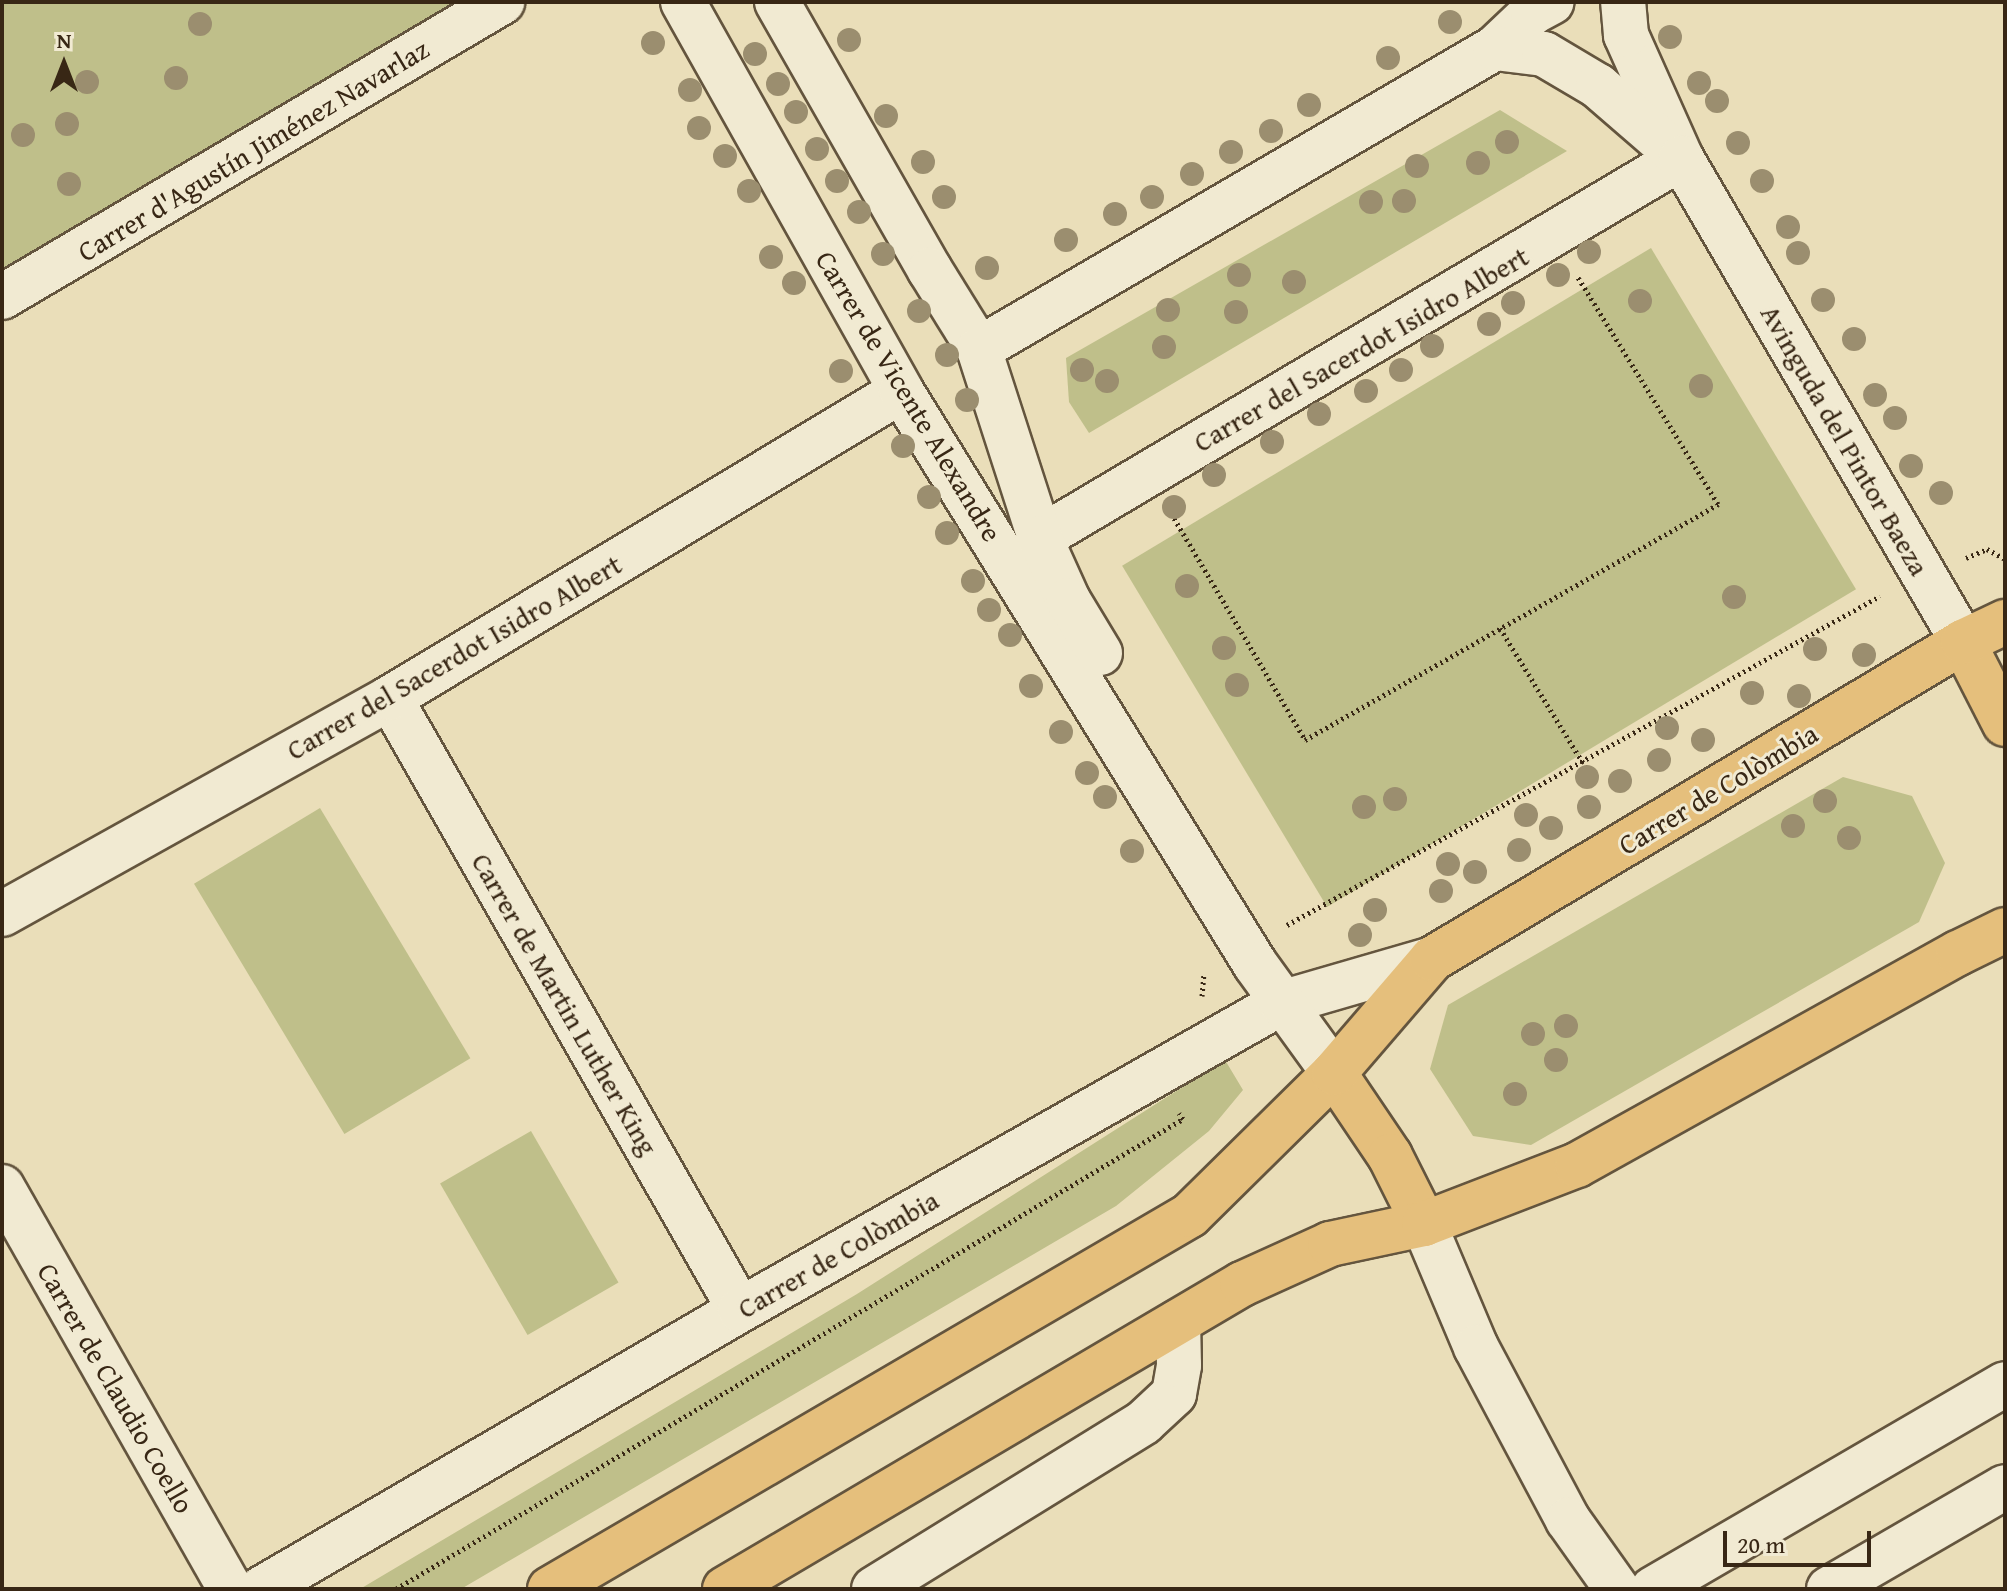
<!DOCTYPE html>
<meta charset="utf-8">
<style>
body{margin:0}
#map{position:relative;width:2007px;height:1591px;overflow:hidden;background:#eadeb9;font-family:"Gentium Book Plus",serif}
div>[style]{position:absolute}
.green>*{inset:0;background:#bfbf8a;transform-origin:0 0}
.path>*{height:5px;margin-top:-2.5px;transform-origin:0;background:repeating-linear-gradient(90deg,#382715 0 2px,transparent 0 6px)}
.roads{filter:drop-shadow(2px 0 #64553e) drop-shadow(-2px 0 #64553e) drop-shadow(0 2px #64553e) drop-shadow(0 -2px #64553e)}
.street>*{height:44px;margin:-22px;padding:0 22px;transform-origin:22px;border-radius:22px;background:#f1ead2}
.secondary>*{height:44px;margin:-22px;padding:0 22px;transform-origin:22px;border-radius:22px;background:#f1ead2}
.primary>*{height:44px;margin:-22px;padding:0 22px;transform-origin:22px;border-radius:22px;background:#e5bf7c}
.trees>*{width:24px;height:24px;margin:-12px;border-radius:50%;background:#9b8e6f}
span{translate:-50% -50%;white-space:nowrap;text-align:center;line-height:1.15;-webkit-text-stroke:6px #f1ead2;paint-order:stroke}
.street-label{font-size:28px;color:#382715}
.frame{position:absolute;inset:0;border:4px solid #382715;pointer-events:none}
.north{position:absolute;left:24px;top:24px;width:80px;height:80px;-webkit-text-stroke:6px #f1ead2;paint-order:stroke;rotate:0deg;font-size:22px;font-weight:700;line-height:32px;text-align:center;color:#382715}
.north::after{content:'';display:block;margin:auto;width:28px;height:36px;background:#382715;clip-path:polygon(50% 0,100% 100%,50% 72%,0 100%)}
.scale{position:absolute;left:1723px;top:1531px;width:148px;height:36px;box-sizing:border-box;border:4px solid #382715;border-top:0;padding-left:10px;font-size:24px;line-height:28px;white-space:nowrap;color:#382715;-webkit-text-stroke:6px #f1ead2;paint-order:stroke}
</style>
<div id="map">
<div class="green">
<i style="clip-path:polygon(2px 2px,459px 2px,2px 272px)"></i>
<i style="clip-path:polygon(1500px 110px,1567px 151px,1089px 433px,1069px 402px,1066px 358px)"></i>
<i style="left:1651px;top:248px;width:398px;height:617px;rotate:59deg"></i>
<i style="clip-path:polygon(1843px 777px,1912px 796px,1945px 863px,1919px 922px,1531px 1145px,1473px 1136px,1430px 1069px,1448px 1005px)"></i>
<i style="left:320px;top:808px;width:292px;height:147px;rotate:59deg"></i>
<i style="clip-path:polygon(1225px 1060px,1243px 1090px,1209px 1131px,1116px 1206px,461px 1589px,360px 1589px,857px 1294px)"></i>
<i style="left:531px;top:1131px;width:175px;height:105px;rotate:60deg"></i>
</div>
<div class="path">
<i style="left:1171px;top:513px;width:264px;rotate:59.4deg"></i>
<i style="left:1305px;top:740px;width:476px;rotate:-29.7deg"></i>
<i style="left:1718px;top:504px;width:268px;rotate:-121.7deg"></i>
<i style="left:1966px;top:558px;width:23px;rotate:-23deg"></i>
<i style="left:1987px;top:549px;width:21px;rotate:29deg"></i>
<i style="left:1500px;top:628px;width:180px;rotate:58.4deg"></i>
<i style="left:1287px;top:925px;width:678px;rotate:-29.02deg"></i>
<i style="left:1202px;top:996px;width:22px;rotate:-85deg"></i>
<i style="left:396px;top:1589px;width:917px;rotate:-30.85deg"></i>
<i style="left:1183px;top:1119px;width:7px;rotate:-124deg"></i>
</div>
<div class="roads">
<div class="street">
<i style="left:1495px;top:48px;width:52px;rotate:-43.5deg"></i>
<i style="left:1533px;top:12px;width:21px;rotate:-28deg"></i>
<i style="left:2px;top:297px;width:581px;rotate:-30.54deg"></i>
<i style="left:1040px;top:538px;width:745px;rotate:-30.66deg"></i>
<i style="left:1681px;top:158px;width:135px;rotate:-114.1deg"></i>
<i style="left:1626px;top:35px;width:33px;rotate:-95deg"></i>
<i style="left:390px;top:698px;width:705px;rotate:60.23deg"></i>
<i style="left:2px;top:914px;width:444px;rotate:-29.1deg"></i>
<i style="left:390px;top:698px;width:596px;rotate:-31deg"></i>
<i style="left:2px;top:1187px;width:462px;rotate:60.4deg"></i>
<i style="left:261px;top:1589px;width:554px;rotate:-30.22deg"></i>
<i style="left:740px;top:1310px;width:622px;rotate:-29.57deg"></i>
<i style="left:1281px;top:1003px;width:157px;rotate:-16.2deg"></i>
<i style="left:874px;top:1589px;width:317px;rotate:-31.7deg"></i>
<i style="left:1144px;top:1422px;width:41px;rotate:-43deg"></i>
<i style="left:1174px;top:1394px;width:29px;rotate:-80deg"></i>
<i style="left:1179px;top:1365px;width:43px;rotate:-91.3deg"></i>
<i style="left:1653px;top:1589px;width:407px;rotate:-30.2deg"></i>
</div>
<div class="secondary">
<i style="left:683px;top:2px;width:446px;rotate:60.7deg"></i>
<i style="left:901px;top:391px;width:674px;rotate:58.29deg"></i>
<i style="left:1255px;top:964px;width:135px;rotate:54.1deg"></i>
<i style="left:777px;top:2px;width:309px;rotate:60.3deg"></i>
<i style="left:930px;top:270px;width:93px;rotate:58.2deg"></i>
<i style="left:979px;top:349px;width:199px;rotate:72.1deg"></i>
<i style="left:1040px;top:538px;width:68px;rotate:65.7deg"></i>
<i style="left:1068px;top:600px;width:62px;rotate:58.9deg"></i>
<i style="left:979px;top:349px;width:597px;rotate:-30.26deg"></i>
<i style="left:1495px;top:48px;width:49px;rotate:7deg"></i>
<i style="left:1544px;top:54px;width:63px;rotate:30.7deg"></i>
<i style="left:1598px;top:86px;width:110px;rotate:40.9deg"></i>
<i style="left:1681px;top:158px;width:560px;rotate:59.77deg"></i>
<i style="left:1424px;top:1224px;width:134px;rotate:67.1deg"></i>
<i style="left:1476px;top:1347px;width:196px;rotate:62deg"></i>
<i style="left:1568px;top:1520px;width:85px;rotate:54.6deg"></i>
<i style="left:1829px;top:1589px;width:203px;rotate:-30.1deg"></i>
</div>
<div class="primary">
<i style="left:1963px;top:642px;width:92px;rotate:62.9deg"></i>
<i style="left:1334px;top:1073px;width:100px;rotate:56deg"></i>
<i style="left:1390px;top:1156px;width:76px;rotate:63.4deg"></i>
<i style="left:550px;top:1589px;width:741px;rotate:-30.3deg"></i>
<i style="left:1190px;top:1215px;width:202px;rotate:-44.6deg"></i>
<i style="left:1334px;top:1073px;width:150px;rotate:-49.3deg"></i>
<i style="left:1432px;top:959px;width:618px;rotate:-30.84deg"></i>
<i style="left:1963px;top:642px;width:47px;rotate:-25.5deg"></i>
<i style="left:725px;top:1589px;width:600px;rotate:-30.54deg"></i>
<i style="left:1242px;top:1284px;width:97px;rotate:-24.4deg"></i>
<i style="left:1330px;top:1244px;width:96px;rotate:-12deg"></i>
<i style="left:1424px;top:1224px;width:164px;rotate:-21.1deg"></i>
<i style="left:1577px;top:1165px;width:436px;rotate:-29.1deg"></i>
<i style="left:1958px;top:953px;width:52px;rotate:-26.1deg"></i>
</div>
</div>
<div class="trees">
<i style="left:1450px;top:22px"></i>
<i style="left:200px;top:24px"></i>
<i style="left:1670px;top:37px"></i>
<i style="left:849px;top:40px"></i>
<i style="left:653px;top:43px"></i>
<i style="left:755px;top:54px"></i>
<i style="left:1388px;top:58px"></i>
<i style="left:176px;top:78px"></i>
<i style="left:87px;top:82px"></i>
<i style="left:1699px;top:83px"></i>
<i style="left:778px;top:84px"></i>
<i style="left:690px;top:90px"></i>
<i style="left:1717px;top:101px"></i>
<i style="left:1309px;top:105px"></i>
<i style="left:796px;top:112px"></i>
<i style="left:886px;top:116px"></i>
<i style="left:67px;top:124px"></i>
<i style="left:699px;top:128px"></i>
<i style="left:1271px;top:131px"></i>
<i style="left:23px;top:135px"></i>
<i style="left:1507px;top:142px"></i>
<i style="left:1738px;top:143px"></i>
<i style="left:817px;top:149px"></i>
<i style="left:1231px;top:152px"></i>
<i style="left:725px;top:156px"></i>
<i style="left:923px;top:162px"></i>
<i style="left:1478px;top:163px"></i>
<i style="left:1417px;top:166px"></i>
<i style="left:1192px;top:174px"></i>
<i style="left:837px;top:181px"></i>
<i style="left:1762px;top:181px"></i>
<i style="left:69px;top:184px"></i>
<i style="left:749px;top:191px"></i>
<i style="left:944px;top:197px"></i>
<i style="left:1152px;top:197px"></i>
<i style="left:1404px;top:201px"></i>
<i style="left:1371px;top:202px"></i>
<i style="left:859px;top:212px"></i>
<i style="left:1115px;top:214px"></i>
<i style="left:1788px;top:227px"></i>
<i style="left:1066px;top:240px"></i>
<i style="left:1589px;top:252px"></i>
<i style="left:1798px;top:253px"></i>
<i style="left:883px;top:254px"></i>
<i style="left:771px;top:257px"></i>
<i style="left:987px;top:268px"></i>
<i style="left:1239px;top:275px"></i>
<i style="left:1558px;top:275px"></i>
<i style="left:1294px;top:282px"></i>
<i style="left:794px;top:283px"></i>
<i style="left:1823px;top:300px"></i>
<i style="left:1640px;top:301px"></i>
<i style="left:1513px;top:303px"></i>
<i style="left:1168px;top:310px"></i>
<i style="left:919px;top:311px"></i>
<i style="left:1236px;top:312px"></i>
<i style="left:1489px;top:324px"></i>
<i style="left:1854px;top:339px"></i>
<i style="left:1432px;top:346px"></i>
<i style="left:1164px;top:347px"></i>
<i style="left:947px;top:355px"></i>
<i style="left:1082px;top:370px"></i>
<i style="left:1401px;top:370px"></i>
<i style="left:841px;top:371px"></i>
<i style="left:1107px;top:381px"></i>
<i style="left:1701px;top:386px"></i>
<i style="left:1366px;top:391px"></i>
<i style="left:1875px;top:395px"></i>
<i style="left:967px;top:400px"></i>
<i style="left:1319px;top:414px"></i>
<i style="left:1895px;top:418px"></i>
<i style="left:1272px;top:442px"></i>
<i style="left:903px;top:446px"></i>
<i style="left:1911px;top:466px"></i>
<i style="left:1214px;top:475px"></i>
<i style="left:1941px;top:493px"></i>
<i style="left:929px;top:497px"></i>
<i style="left:1174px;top:507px"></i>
<i style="left:947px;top:533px"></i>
<i style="left:973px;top:581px"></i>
<i style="left:1187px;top:586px"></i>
<i style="left:1734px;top:597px"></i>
<i style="left:989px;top:610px"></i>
<i style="left:1010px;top:635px"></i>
<i style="left:1224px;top:648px"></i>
<i style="left:1815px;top:649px"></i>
<i style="left:1864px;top:655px"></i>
<i style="left:1237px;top:685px"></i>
<i style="left:1031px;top:686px"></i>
<i style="left:1752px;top:693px"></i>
<i style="left:1799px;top:696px"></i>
<i style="left:1667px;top:728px"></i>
<i style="left:1061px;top:732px"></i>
<i style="left:1703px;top:740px"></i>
<i style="left:1659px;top:760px"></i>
<i style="left:1087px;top:773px"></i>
<i style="left:1587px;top:777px"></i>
<i style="left:1620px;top:781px"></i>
<i style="left:1105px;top:797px"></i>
<i style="left:1395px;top:799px"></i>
<i style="left:1825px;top:801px"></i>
<i style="left:1364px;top:807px"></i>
<i style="left:1589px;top:807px"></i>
<i style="left:1526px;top:815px"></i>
<i style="left:1793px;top:826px"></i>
<i style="left:1551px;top:828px"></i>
<i style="left:1849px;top:838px"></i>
<i style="left:1519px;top:850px"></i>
<i style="left:1132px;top:851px"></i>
<i style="left:1448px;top:864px"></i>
<i style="left:1475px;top:872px"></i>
<i style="left:1441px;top:891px"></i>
<i style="left:1375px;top:910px"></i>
<i style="left:1360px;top:935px"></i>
<i style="left:1566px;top:1026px"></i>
<i style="left:1533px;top:1034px"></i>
<i style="left:1556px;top:1060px"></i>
<i style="left:1515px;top:1094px"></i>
</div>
<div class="street-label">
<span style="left:253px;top:150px;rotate:-31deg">Carrer d'Agustín Jiménez Navarlaz</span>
<span style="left:1361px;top:349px;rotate:-30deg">Carrer del Sacerdot Isidro Albert</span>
<span style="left:909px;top:396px;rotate:59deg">Carrer de Vicente Alexandre</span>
<span style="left:1845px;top:440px;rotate:60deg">Avinguda del Pintor Baeza</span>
<span style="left:454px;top:657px;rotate:-30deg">Carrer del Sacerdot Isidro Albert</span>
<span style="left:1718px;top:789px;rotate:-31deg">Carrer de Colòmbia</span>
<span style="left:565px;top:1004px;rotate:60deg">Carrer de Martin Luther King</span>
<span style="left:838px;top:1254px;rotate:-30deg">Carrer de Colòmbia</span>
<span style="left:116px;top:1388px;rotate:60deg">Carrer de Claudio Coello</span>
</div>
<div class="frame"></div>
<div class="north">N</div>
<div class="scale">20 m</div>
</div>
